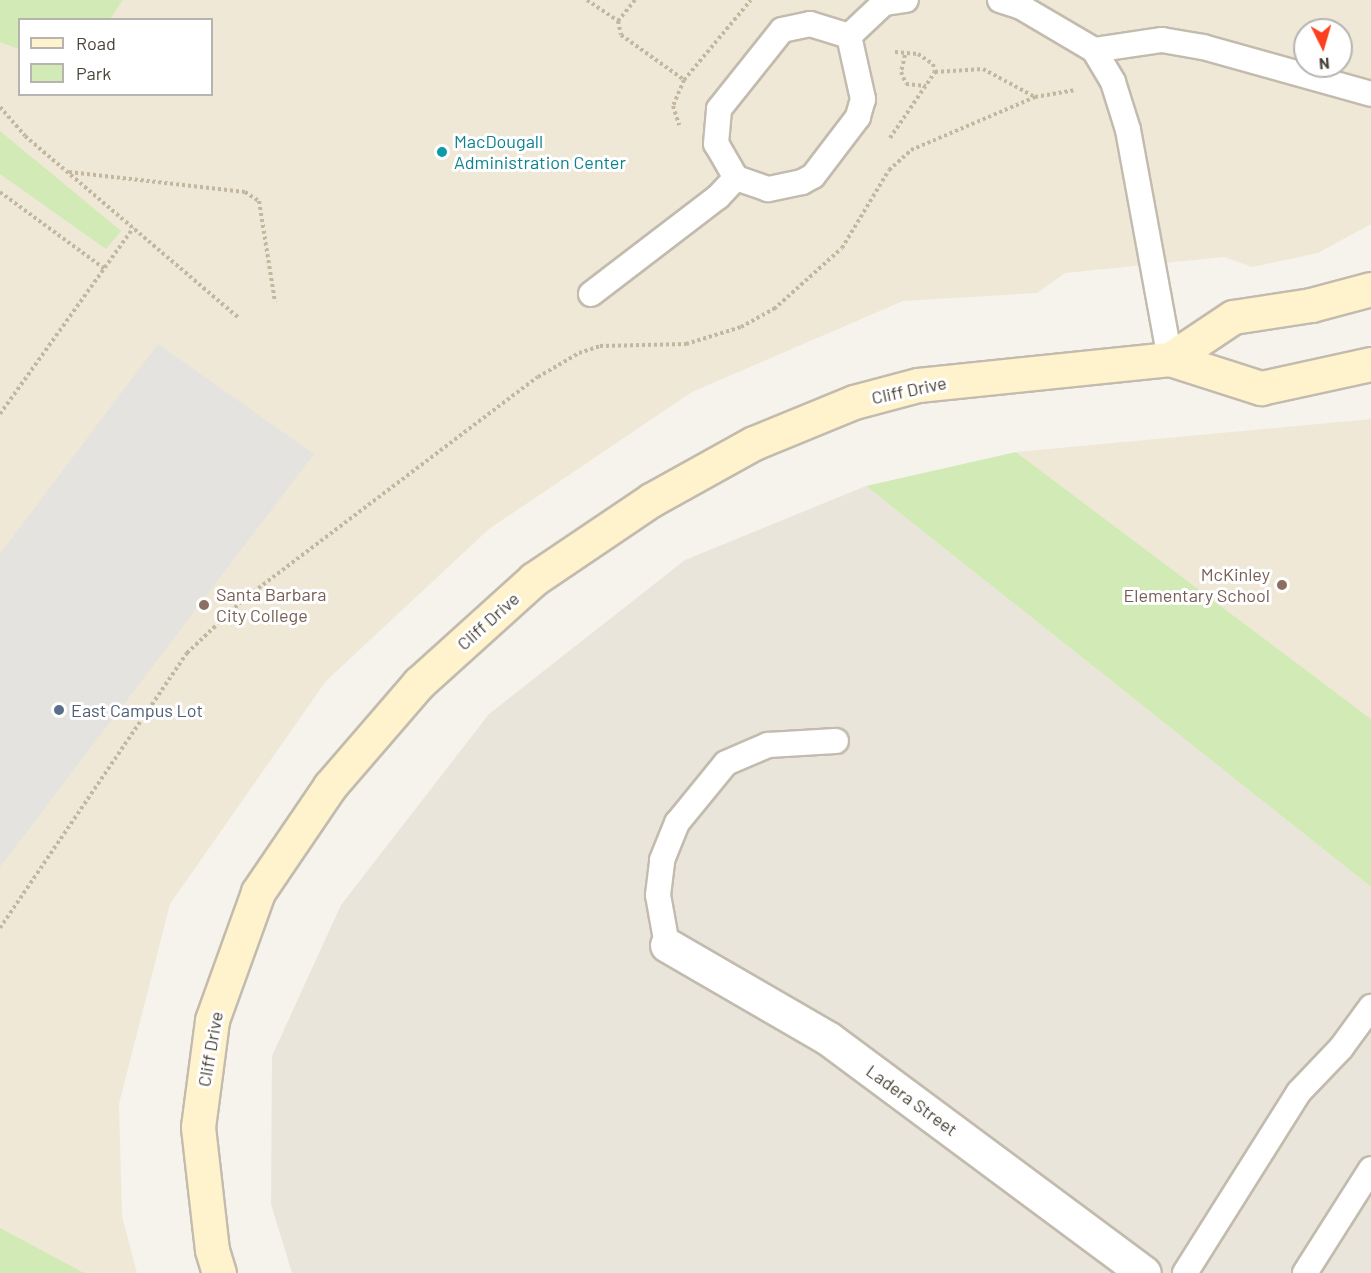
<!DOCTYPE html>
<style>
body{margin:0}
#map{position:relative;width:1371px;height:1273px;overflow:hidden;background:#f6f3ec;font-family:Barlow,sans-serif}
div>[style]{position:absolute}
.residential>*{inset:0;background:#eae5da}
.education>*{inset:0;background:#efe8d6}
.green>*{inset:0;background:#d2eab5}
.parking>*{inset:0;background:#e5e3e0}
.path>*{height:4px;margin-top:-2px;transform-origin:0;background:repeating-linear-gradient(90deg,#c4b79f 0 3px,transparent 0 6px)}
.roads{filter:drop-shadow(2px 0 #c2bbae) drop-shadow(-2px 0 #c2bbae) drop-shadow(0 2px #c2bbae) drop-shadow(0 -2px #c2bbae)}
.lane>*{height:24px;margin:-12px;padding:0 12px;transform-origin:12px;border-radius:12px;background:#fff}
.street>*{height:33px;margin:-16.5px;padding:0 16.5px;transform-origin:16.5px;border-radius:16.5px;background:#fff}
.secondary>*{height:33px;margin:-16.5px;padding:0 16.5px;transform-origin:16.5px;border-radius:16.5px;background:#fff3cd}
.dots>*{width:16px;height:16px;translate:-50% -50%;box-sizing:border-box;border:3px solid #fff;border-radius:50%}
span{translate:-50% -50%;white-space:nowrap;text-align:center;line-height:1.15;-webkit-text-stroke:6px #fff;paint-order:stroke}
.culture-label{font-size:18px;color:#0d838f}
.left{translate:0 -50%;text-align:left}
.street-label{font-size:18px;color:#4b4439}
.education-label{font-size:18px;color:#785e54}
.right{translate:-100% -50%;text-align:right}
.service-label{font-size:18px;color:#4e5e75}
.legend{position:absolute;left:18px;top:18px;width:195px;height:78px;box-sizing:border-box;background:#fff;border:2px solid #b7b4b0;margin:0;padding:8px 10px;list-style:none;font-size:18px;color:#4b4439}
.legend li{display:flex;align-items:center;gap:12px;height:30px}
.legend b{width:30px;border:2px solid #b7b4b0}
.north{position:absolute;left:1293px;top:18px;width:60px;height:60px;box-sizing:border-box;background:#fff;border:2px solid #b7b4b0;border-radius:50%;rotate:175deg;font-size:16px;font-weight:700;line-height:24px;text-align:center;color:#4b4439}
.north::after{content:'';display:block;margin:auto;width:21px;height:27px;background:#fc3f1d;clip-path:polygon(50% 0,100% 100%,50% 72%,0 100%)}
</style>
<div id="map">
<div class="residential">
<i style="clip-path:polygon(866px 486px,1371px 887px,1371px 1273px,292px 1273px,271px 1204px,272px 1056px,341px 905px,489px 714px,685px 560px)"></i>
</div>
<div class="education">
<i style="clip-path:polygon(evenodd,0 0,1371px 0,1371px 224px,1318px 253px,1252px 267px,1224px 257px,1065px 273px,1037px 293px,903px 301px,692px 392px,489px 529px,326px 681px,170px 904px,119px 1104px,122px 1216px,137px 1273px,0 1273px,0 0,20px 20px,212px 20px,212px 94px,20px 94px,20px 20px,0 0,1305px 30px,1341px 30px,1341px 66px,1305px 66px,1305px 30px)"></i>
<i style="clip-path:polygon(1371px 419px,1371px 719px,1016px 452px)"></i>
</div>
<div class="green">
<i style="clip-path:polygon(0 0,123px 0,110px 19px,20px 20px,19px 49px,0 42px)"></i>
<i style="clip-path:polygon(0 131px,121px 231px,106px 249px,0 174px)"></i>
<i style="clip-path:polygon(1016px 452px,1371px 719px,1371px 887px,866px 486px)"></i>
<i style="clip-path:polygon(0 1228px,84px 1273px,0 1273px)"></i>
</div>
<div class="parking">
<i style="clip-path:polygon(158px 344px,314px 454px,0 867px,0 554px)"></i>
</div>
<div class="path">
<i style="left:587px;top:0;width:37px;rotate:34deg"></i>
<i style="left:635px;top:0;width:27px;rotate:129deg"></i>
<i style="left:618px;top:21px;width:14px;rotate:78deg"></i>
<i style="left:621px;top:35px;width:77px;rotate:35.5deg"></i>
<i style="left:684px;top:80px;width:28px;rotate:113deg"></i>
<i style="left:673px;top:106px;width:20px;rotate:72deg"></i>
<i style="left:895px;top:52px;width:23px;rotate:5deg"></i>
<i style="left:918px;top:54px;width:18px;rotate:34deg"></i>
<i style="left:933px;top:64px;width:8px;rotate:76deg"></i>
<i style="left:905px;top:55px;width:17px;rotate:103deg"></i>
<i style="left:901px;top:72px;width:13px;rotate:67deg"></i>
<i style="left:906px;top:84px;width:20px;rotate:6deg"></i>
<i style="left:684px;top:80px;width:104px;rotate:-50.1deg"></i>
<i style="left:0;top:107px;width:38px;rotate:49deg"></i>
<i style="left:25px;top:136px;width:281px;rotate:40.4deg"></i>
<i style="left:890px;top:138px;width:80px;rotate:-55.7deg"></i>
<i style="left:935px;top:72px;width:48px;rotate:-3.6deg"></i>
<i style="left:983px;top:69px;width:59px;rotate:28.3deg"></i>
<i style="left:69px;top:172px;width:177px;rotate:6.5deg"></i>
<i style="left:245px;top:192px;width:17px;rotate:33deg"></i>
<i style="left:259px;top:201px;width:102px;rotate:81deg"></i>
<i style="left:0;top:192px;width:130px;rotate:36.3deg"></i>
<i style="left:0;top:414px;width:229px;rotate:-54.4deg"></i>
<i style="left:0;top:928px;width:333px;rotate:-55.8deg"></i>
<i style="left:187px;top:653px;width:79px;rotate:-43.5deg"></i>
<i style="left:244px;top:599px;width:368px;rotate:-37.1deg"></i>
<i style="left:538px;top:377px;width:48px;rotate:-30.3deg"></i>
<i style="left:579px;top:353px;width:22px;rotate:-18deg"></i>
<i style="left:600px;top:346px;width:86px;rotate:-1.3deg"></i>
<i style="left:686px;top:344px;width:58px;rotate:-17.2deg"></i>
<i style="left:741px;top:327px;width:38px;rotate:-29deg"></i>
<i style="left:774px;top:309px;width:91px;rotate:-41.9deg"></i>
<i style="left:842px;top:248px;width:91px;rotate:-58.9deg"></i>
<i style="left:889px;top:170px;width:30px;rotate:-42deg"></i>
<i style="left:911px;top:150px;width:135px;rotate:-23.1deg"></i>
<i style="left:1035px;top:97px;width:41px;rotate:-9.9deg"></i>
</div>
<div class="roads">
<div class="lane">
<i style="left:1000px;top:0;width:22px;rotate:18deg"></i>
<i style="left:1021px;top:7px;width:85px;rotate:30.5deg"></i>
<i style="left:1094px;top:50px;width:37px;rotate:59deg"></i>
<i style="left:1113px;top:82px;width:50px;rotate:72.6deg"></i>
<i style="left:1128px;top:130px;width:233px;rotate:79.6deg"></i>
<i style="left:810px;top:24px;width:41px;rotate:17.1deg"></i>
<i style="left:849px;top:36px;width:65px;rotate:77.5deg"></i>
<i style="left:863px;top:99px;width:19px;rotate:106deg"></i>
<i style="left:858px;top:117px;width:74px;rotate:127.3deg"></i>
<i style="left:813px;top:176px;width:13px;rotate:151deg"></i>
<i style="left:802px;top:182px;width:35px;rotate:168deg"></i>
<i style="left:768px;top:189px;width:34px;rotate:-161deg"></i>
<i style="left:736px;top:178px;width:39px;rotate:-120deg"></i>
<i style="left:716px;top:144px;width:35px;rotate:-85deg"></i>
<i style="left:719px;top:109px;width:101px;rotate:-51.4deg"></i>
<i style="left:782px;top:30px;width:29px;rotate:-12deg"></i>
<i style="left:849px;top:36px;width:48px;rotate:-43.3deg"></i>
<i style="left:884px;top:3px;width:22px;rotate:-8deg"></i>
<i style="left:1094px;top:50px;width:69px;rotate:-8.4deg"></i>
<i style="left:1162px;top:40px;width:42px;rotate:9.7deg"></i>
<i style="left:1203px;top:47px;width:174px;rotate:15.6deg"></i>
<i style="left:591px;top:294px;width:160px;rotate:-37.4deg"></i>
<i style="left:718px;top:197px;width:26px;rotate:-47deg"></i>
<i style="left:667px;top:945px;width:51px;rotate:-100.2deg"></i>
<i style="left:658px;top:895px;width:35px;rotate:-83deg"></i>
<i style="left:662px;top:860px;width:40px;rotate:-68deg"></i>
<i style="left:677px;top:823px;width:77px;rotate:-50.8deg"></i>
<i style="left:726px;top:763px;width:46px;rotate:-23.2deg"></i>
<i style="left:768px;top:745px;width:68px;rotate:-3.4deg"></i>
<i style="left:1185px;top:1273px;width:214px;rotate:-57.8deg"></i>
<i style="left:1299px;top:1092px;width:61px;rotate:-46.3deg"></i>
<i style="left:1341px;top:1048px;width:51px;rotate:-53.8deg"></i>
<i style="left:1305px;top:1273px;width:123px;rotate:-57.6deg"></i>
</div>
<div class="street">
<i style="left:667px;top:945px;width:187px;rotate:30.1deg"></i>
<i style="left:829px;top:1039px;width:392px;rotate:36.6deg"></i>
</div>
<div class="secondary">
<i style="left:1170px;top:359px;width:76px;rotate:-33.7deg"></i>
<i style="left:1233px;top:317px;width:79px;rotate:-8.7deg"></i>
<i style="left:1311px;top:305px;width:62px;rotate:-14.9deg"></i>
<i style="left:219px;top:1273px;width:24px;rotate:-107deg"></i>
<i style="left:212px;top:1250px;width:124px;rotate:-96.5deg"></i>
<i style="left:198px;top:1127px;width:108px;rotate:-82.5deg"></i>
<i style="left:212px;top:1020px;width:136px;rotate:-70.2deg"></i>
<i style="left:258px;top:892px;width:128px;rotate:-55.8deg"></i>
<i style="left:330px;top:786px;width:136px;rotate:-49.2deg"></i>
<i style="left:419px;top:683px;width:155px;rotate:-42.1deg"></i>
<i style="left:534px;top:579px;width:141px;rotate:-34deg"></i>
<i style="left:651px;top:500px;width:118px;rotate:-29deg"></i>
<i style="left:754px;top:443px;width:108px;rotate:-22.3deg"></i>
<i style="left:854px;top:402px;width:66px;rotate:-14.9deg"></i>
<i style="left:918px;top:385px;width:253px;rotate:-5.9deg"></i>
<i style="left:1170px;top:359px;width:96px;rotate:17.7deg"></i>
<i style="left:1261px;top:388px;width:113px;rotate:-12.3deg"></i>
</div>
</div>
<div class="dots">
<i style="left:442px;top:152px;background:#0f9aa8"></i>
<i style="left:1282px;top:585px;background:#8d6e63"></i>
<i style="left:204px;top:605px;background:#8d6e63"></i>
<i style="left:59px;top:710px;background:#5c6f8a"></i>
</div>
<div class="culture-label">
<span class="left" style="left:454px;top:152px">MacDougall<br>Administration Center</span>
</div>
<div class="street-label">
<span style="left:909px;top:390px;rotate:-12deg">Cliff Drive</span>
<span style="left:488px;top:621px;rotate:-42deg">Cliff Drive</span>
<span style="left:210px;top:1049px;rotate:-80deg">Cliff Drive</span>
<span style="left:912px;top:1100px;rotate:36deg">Ladera Street</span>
</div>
<div class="education-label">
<span class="right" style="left:1270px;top:585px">McKinley<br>Elementary School</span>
<span class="left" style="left:216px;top:605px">Santa Barbara<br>City College</span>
</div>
<div class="service-label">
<span class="left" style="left:71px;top:710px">East Campus Lot</span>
</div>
<ul class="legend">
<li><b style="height:8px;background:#fff3cd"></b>Road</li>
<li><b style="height:16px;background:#d2eab5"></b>Park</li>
</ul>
<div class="north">N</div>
</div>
